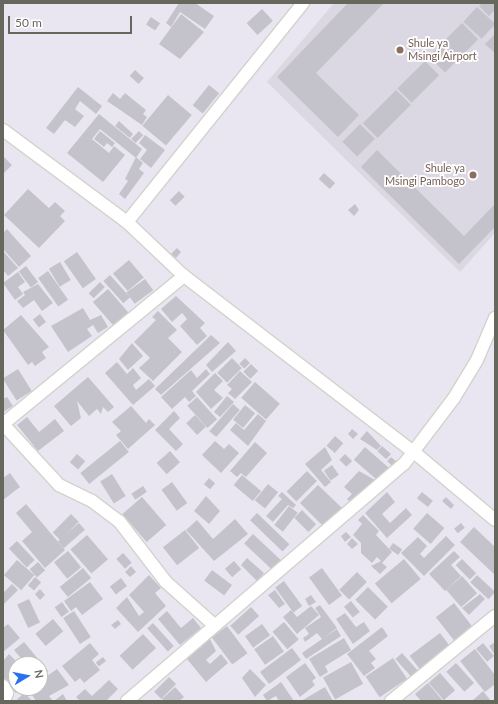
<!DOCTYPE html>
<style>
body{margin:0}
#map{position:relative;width:498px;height:704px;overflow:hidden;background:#eae6f1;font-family:Lato,sans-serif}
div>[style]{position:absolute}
.education>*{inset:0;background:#dbd7e3}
.building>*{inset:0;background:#c4c3cc;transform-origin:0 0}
.roads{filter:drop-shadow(1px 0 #d2d3cc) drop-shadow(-1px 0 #d2d3cc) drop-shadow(0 1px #d2d3cc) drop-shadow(0 -1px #d2d3cc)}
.minor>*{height:12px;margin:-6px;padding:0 6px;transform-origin:6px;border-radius:6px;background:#fff}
.tertiary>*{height:12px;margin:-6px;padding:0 6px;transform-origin:6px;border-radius:6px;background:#fff}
.dots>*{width:11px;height:11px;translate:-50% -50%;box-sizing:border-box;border:2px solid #fff;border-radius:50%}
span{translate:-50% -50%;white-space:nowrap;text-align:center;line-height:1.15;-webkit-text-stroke:3.5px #fff;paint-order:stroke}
.education-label{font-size:11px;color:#785e54}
.left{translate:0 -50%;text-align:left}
.right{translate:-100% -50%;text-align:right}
.frame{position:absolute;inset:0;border:4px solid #66675d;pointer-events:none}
.north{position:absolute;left:8px;top:656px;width:40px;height:40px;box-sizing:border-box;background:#fff;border:1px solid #c2c2be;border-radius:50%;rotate:80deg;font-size:11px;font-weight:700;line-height:16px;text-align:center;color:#66675d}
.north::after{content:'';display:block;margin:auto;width:14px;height:18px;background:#2a70f3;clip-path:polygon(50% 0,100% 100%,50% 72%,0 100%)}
.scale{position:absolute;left:8px;top:16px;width:124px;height:18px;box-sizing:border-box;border:2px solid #66675d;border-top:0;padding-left:5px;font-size:12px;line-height:14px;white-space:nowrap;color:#66675d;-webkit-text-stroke:3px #fff;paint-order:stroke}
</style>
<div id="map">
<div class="education">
<i style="clip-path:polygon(334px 3px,495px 3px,495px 233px,460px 272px,267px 82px)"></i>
</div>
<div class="building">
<i style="clip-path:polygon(179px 3px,195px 3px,214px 16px,205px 29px,180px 12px,171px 27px,166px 23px)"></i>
<i style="clip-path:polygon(348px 3px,384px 3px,316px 73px,359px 115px,338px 137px,277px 77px)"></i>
<i style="clip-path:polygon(482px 3px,495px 3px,495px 10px,489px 16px,479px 6px)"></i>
<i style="left:477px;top:7px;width:25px;height:20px;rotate:43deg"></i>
<i style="left:262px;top:9px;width:16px;height:21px;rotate:47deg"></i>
<i style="clip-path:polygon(181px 14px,204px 32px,180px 59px,159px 44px)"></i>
<i style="left:151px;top:17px;width:11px;height:9px;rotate:34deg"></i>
<i style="left:462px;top:23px;width:23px;height:47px;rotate:45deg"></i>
<i style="clip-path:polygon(495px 34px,495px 53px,485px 44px)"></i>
<i style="left:425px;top:61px;width:20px;height:39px;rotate:45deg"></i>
<i style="left:135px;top:70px;width:12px;height:8px;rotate:42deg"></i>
<i style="left:209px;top:85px;width:13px;height:26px;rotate:39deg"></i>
<i style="clip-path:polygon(78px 87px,102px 106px,96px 114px,80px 101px,75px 109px,84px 116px,75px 127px,65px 120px,54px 134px,46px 128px)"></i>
<i style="left:396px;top:90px;width:21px;height:47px;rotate:45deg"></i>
<i style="clip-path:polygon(113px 93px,120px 99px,125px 93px,146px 110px,143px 114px,147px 117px,142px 125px,107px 101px)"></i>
<i style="left:168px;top:95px;width:31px;height:40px;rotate:40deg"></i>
<i style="clip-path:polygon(99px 114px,142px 149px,136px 158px,100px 129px,92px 139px,109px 153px,114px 146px,125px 155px,103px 182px,67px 153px)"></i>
<i style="clip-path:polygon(119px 121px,133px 134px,130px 138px,115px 126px)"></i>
<i style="left:360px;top:124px;width:21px;height:25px;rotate:45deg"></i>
<i style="clip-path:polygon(100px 131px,115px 143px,112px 147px,107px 143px,104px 147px,94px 139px)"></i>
<i style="left:139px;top:131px;width:6px;height:11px;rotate:45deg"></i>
<i style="clip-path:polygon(145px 135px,165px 150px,151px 168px,140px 159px,147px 150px,139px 143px)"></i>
<i style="clip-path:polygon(377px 150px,464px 236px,495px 204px,495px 227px,459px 264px,361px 167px)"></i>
<i style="clip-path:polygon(3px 156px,12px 165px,3px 174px)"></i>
<i style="clip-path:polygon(136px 157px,143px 163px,139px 169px,144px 173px,125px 199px,119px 194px,128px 181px,125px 179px)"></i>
<i style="left:324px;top:173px;width:15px;height:8px;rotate:42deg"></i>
<i style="clip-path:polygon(28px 189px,49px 208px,55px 202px,65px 211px,60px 216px,65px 221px,39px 248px,4px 215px)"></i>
<i style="left:179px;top:191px;width:8px;height:13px;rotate:45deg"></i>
<i style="clip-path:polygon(355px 204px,359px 210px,354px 216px,348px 210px)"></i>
<i style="clip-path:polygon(7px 229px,31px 256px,19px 267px,3px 249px,3px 233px)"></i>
<i style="clip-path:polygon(177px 248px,181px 252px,176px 258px,171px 254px)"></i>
<i style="clip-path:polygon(3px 251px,18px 268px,8px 276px,3px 270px)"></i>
<i style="left:77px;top:252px;width:33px;height:16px;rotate:55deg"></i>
<i style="left:129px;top:260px;width:23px;height:21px;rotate:50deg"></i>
<i style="left:60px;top:262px;width:21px;height:13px;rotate:59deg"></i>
<i style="left:26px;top:266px;width:20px;height:9px;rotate:53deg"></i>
<i style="left:48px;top:271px;width:35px;height:12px;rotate:55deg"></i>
<i style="clip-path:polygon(18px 272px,25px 282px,18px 287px,23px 294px,15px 300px,3px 283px)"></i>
<i style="left:110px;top:275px;width:30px;height:9px;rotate:48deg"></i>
<i style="left:145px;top:279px;width:14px;height:23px;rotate:54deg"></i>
<i style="left:100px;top:282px;width:7px;height:16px;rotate:45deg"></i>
<i style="clip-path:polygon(38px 284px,53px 303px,42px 311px,34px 300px,23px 308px,17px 301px,25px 295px,23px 292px)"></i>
<i style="left:108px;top:289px;width:32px;height:20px;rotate:49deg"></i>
<i style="clip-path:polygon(176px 296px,205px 323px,200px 328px,207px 336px,197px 345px,180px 326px,187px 319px,182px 313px,172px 322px,161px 309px)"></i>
<i style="clip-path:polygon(83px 308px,90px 320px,101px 315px,108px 327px,98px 333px,93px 325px,87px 329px,92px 336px,68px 352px,51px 326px)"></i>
<i style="clip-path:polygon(158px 311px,177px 330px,168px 338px,182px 352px,153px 381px,139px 368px,150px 358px,134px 342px,156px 320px,152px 317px)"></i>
<i style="left:40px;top:314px;width:10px;height:9px;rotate:53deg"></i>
<i style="clip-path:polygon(21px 315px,49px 347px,42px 352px,46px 358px,35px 366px,32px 362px,28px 365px,3px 330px)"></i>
<i style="clip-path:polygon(211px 335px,220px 343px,161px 395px,155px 389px)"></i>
<i style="clip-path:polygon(228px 342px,236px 351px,212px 372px,206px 365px)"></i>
<i style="clip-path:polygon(132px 343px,143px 356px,128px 370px,119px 359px)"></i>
<i style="left:232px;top:358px;width:14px;height:21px;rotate:45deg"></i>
<i style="left:245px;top:358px;width:7px;height:8px;rotate:45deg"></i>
<i style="clip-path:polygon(117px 362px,127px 374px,133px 368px,141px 378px,133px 385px,136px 390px,149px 379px,155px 386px,133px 405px,105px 373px)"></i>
<i style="left:251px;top:364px;width:10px;height:11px;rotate:45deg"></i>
<i style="left:18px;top:369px;width:26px;height:18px;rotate:58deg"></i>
<i style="clip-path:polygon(206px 369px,210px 374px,192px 391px,196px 396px,189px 402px,185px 397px,172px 409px,161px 397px,191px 370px,197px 378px)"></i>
<i style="clip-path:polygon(240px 371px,252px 382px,235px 399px,228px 393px,232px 389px,227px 385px)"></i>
<i style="clip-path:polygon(215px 373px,223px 381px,214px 390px,223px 398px,211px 409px,196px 392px)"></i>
<i style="clip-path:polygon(88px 377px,114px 407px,108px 412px,103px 407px,101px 414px,97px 409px,89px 416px,77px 401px,81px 418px,71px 426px,54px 406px)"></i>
<i style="left:255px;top:382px;width:33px;height:21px;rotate:41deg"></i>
<i style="clip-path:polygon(227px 396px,234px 402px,220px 417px,214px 412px)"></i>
<i style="clip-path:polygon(7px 397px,13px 406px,3px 412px,3px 399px)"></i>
<i style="left:197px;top:397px;width:30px;height:13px;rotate:48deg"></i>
<i style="left:233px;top:404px;width:9px;height:36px;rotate:41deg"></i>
<i style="left:245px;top:405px;width:13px;height:19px;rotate:39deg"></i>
<i style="clip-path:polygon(131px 406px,146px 423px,149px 419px,155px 425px,128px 449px,116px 435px,121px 431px,112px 422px)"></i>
<i style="clip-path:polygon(174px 411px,180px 418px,169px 429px,183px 444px,176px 451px,155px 430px)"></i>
<i style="clip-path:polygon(258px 414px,266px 421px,248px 446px,230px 430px,236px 423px,244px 430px)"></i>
<i style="left:195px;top:415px;width:16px;height:12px;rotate:47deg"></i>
<i style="clip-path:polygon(27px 417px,39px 432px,55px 419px,64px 431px,38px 451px,17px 425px)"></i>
<i style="clip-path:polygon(352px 429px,358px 434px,353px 439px,348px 434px)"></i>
<i style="clip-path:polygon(367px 431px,381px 446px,377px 450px,360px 439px)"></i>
<i style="left:335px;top:436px;width:11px;height:13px;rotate:41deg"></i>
<i style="left:120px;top:441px;width:14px;height:51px;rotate:51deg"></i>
<i style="clip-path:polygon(215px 441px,224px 449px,229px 444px,239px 453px,221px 473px,202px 455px)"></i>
<i style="clip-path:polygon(255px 442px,267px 453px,246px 477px,241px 473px,237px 477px,230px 471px)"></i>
<i style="left:382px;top:446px;width:12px;height:7px;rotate:42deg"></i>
<i style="clip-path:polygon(325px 447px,332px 460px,321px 470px,331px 482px,325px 487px,305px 464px)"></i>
<i style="left:365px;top:447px;width:33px;height:17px;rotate:41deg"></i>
<i style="left:170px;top:451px;width:15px;height:18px;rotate:48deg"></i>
<i style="left:77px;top:454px;width:11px;height:11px;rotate:41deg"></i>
<i style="left:345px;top:454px;width:10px;height:8px;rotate:45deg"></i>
<i style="clip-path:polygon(391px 457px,397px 462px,393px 467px,387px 461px)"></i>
<i style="left:332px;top:465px;width:12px;height:10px;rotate:55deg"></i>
<i style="left:307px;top:471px;width:14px;height:29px;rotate:45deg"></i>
<i style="clip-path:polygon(359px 471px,375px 480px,352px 504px,347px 499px,352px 494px,344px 487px)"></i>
<i style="clip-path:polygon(10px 473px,20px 487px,3px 500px,3px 478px)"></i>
<i style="left:112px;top:474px;width:26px;height:14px;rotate:58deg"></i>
<i style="left:242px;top:475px;width:25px;height:13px;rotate:40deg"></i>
<i style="left:209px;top:478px;width:8px;height:8px;rotate:40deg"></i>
<i style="left:172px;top:482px;width:26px;height:13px;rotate:54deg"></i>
<i style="left:268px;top:484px;width:13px;height:21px;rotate:39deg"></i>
<i style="clip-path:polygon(318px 485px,342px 508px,329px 525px,326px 522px,322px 525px,300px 503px)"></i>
<i style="left:143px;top:486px;width:7px;height:14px;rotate:56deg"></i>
<i style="clip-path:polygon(282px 492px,296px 505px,293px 508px,288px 505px,273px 522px,266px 516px,282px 499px,278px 496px)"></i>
<i style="clip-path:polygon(387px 492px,395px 502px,382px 514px,390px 523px,406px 508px,412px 515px,387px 538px,365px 513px)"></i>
<i style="left:422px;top:492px;width:14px;height:8px;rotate:39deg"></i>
<i style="clip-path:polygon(206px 496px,220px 511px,209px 524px,194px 511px)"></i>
<i style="left:142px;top:497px;width:37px;height:26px;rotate:49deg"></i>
<i style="clip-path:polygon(446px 497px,454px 505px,451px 509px,442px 501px)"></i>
<i style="clip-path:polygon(26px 504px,65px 550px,45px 568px,22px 541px,32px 532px,16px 513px)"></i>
<i style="left:289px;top:506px;width:11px;height:24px;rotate:38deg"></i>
<i style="left:302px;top:510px;width:20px;height:11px;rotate:45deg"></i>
<i style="left:257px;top:513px;width:45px;height:10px;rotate:44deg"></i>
<i style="left:427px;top:513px;width:23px;height:21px;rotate:41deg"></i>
<i style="left:71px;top:514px;width:11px;height:26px;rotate:45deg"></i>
<i style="clip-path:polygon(363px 515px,379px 531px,376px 535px,392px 552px,382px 563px,387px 567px,380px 574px,371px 566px,381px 561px,377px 557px,372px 563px,361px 553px,361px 543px,353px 535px,362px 524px,358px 520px)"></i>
<i style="clip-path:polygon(235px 519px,248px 534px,214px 561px,186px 530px,197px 520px,213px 539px)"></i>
<i style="left:79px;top:523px;width:9px;height:28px;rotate:49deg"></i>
<i style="left:461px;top:523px;width:6px;height:9px;rotate:51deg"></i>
<i style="clip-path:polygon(474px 527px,495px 547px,495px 575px,460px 542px)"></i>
<i style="left:185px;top:530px;width:23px;height:28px;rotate:52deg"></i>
<i style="clip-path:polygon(346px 532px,351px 537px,345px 542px,341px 536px)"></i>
<i style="left:253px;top:534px;width:38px;height:13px;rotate:43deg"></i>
<i style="left:87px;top:535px;width:32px;height:22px;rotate:49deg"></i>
<i style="clip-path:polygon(446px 536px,455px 545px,424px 576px,401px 553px,418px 537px,427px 546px,420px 554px,424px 558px)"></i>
<i style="clip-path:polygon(352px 538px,358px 544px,352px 549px,347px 544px)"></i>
<i style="left:17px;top:541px;width:26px;height:11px;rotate:47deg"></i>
<i style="left:393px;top:543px;width:11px;height:7px;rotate:34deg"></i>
<i style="left:68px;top:551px;width:21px;height:18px;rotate:51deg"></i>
<i style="clip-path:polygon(454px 551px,460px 557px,451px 565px,461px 576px,445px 591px,429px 574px)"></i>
<i style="left:123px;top:553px;width:13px;height:9px;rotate:48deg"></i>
<i style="clip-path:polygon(247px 558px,264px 573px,257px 581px,241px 565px)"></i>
<i style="left:404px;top:559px;width:26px;height:38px;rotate:50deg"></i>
<i style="left:462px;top:559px;width:20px;height:9px;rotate:45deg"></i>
<i style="left:17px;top:560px;width:23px;height:20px;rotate:41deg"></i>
<i style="left:234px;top:561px;width:11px;height:12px;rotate:49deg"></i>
<i style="left:38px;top:562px;width:11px;height:11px;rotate:49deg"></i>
<i style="clip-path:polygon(131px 566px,136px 572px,130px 577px,125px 572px)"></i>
<i style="left:83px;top:568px;width:13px;height:30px;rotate:51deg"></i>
<i style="left:322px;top:568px;width:34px;height:16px;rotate:54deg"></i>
<i style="left:212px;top:570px;width:25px;height:13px;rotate:37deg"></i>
<i style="left:357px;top:572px;width:14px;height:25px;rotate:45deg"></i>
<i style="clip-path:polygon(149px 575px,161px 588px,155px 593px,166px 606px,138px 632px,116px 608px,127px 597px,139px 616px,144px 612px,129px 595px)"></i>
<i style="left:477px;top:575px;width:25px;height:10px;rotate:43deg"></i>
<i style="left:462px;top:576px;width:23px;height:21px;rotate:49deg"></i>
<i style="left:35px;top:577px;width:8px;height:11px;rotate:40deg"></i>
<i style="left:121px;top:578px;width:10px;height:14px;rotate:53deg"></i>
<i style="left:284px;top:581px;width:31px;height:11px;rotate:54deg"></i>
<i style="clip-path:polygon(90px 582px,103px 599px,82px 615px,76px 607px,71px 611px,64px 601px)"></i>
<i style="clip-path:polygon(12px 584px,18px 590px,3px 605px,3px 593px)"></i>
<i style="left:368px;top:587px;width:28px;height:18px;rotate:45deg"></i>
<i style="clip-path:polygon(40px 589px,45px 595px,40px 600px,35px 594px)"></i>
<i style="clip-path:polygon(275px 590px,285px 604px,279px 608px,268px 595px)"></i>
<i style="clip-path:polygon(480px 594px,485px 599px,469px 615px,462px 608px)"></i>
<i style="clip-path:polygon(311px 595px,316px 602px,309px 606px,305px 599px)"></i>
<i style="left:29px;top:599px;width:26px;height:13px;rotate:65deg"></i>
<i style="left:351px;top:601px;width:14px;height:9px;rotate:51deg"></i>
<i style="left:62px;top:602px;width:12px;height:9px;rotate:55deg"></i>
<i style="left:454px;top:603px;width:31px;height:23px;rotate:52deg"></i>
<i style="clip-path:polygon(320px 605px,337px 628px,323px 638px,337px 629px,341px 636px,306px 659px,302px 653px,322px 639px,317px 633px,305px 642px,303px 638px,309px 634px,305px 628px,321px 617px,315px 608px)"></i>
<i style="clip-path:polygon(311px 606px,319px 615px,297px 634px,283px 617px,291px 610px,297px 617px)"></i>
<i style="left:251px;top:607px;width:12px;height:28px;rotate:48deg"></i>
<i style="left:74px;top:611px;width:31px;height:13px;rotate:57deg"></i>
<i style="clip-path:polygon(167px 611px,181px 628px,193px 618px,201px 628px,180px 645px,158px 619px)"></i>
<i style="clip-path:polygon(345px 613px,356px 627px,364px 622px,370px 631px,353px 644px,336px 619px)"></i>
<i style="left:53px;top:619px;width:16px;height:23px;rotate:50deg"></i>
<i style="clip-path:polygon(118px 620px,121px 624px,115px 629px,111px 625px)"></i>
<i style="left:284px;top:622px;width:23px;height:15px;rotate:50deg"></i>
<i style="left:153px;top:623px;width:31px;height:8px;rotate:48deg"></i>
<i style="clip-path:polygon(8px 624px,20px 638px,3px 652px,3px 628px)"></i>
<i style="left:262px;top:624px;width:14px;height:21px;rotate:54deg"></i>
<i style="left:227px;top:626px;width:34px;height:19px;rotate:53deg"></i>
<i style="clip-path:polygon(382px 627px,388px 636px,369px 651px,376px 659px,371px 663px,375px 668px,364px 676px,347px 654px)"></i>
<i style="left:440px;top:633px;width:20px;height:38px;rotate:53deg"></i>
<i style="left:143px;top:634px;width:19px;height:32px;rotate:47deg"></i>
<i style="left:273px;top:636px;width:19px;height:23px;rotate:55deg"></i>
<i style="clip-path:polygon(344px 638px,351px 650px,325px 666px,328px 672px,320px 677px,309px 659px)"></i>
<i style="clip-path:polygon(210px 639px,216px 651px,206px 660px,210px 664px,221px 654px,228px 663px,206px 682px,187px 659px)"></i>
<i style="clip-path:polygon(24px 642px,48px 671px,40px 678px,40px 664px,26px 664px,14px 650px)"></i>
<i style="clip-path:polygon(495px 642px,495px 655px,489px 646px)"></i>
<i style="clip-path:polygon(90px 643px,99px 654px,92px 660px,100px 670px,84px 683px,80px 678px,75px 682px,62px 666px)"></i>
<i style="left:483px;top:643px;width:17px;height:9px;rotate:50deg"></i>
<i style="left:292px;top:648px;width:15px;height:40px;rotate:53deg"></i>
<i style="clip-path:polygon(475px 649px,495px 675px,495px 684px,485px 692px,460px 661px)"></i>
<i style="left:402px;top:653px;width:25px;height:9px;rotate:48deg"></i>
<i style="clip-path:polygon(9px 654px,19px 664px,16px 664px,16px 688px,20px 688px,16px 693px,3px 680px,3px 661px)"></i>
<i style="left:103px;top:657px;width:5px;height:9px;rotate:53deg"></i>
<i style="left:393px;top:658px;width:25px;height:33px;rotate:56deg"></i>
<i style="left:351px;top:662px;width:25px;height:32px;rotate:61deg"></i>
<i style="clip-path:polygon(305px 663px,316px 678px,312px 681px,315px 685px,300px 697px,286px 677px)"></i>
<i style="left:456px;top:663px;width:27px;height:13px;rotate:48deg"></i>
<i style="clip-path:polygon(57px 669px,69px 685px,49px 696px,53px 701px,36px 701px,32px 695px,41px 687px,40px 681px)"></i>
<i style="clip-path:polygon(250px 669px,266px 685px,255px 697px,242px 678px)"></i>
<i style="left:440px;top:673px;width:23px;height:15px;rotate:49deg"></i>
<i style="left:169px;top:677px;width:10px;height:21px;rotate:45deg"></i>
<i style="clip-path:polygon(109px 680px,118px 689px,106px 701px,80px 701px,76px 697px,85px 689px,92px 696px)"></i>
<i style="clip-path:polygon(281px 682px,294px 701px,279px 701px,276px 696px,267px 701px,263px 695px)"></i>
<i style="clip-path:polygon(428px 683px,443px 701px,421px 701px,415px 694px)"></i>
<i style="clip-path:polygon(175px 687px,184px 697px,179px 701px,164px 701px,162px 699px)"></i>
<i style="clip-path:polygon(325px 687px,333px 701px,301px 701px)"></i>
<i style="clip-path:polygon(483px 691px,491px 701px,472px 701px)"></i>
<i style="clip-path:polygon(25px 693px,32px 701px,18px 701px,17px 699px)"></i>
<i style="clip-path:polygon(63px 694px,67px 701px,54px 701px)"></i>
</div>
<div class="roads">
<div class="minor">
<i style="left:127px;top:222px;width:281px;rotate:-51.2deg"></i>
<i style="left:3px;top:424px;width:83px;rotate:47.4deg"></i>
<i style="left:59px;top:485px;width:37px;rotate:26deg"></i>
<i style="left:92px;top:501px;width:34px;rotate:37deg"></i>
<i style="left:119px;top:521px;width:77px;rotate:52.4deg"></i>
<i style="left:166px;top:582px;width:63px;rotate:41.8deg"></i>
<i style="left:3px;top:424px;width:234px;rotate:-39.3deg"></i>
<i style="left:3px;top:686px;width:8px;rotate:60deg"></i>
<i style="left:7px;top:693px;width:9px;rotate:111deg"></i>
<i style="left:127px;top:701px;width:365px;rotate:-40.6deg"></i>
<i style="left:404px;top:464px;width:83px;rotate:-52.9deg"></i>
<i style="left:454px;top:398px;width:44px;rotate:-58.8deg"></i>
<i style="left:477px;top:360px;width:46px;rotate:-66.8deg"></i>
<i style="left:391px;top:701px;width:134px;rotate:-39.3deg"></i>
</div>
<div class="tertiary">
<i style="left:3px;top:130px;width:154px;rotate:36.6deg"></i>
<i style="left:127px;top:222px;width:79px;rotate:43.5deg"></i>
<i style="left:184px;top:276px;width:291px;rotate:37.5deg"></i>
<i style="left:415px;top:453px;width:104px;rotate:39.9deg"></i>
</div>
</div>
<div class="dots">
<i style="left:400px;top:50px;background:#8d6e63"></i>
<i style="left:473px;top:175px;background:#8d6e63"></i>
</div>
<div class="education-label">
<span class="left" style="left:408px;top:50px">Shule ya<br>Msingi Airport</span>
<span class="right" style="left:465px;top:175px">Shule ya<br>Msingi Pambogo</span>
</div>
<div class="frame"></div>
<div class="north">N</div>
<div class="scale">50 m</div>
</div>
